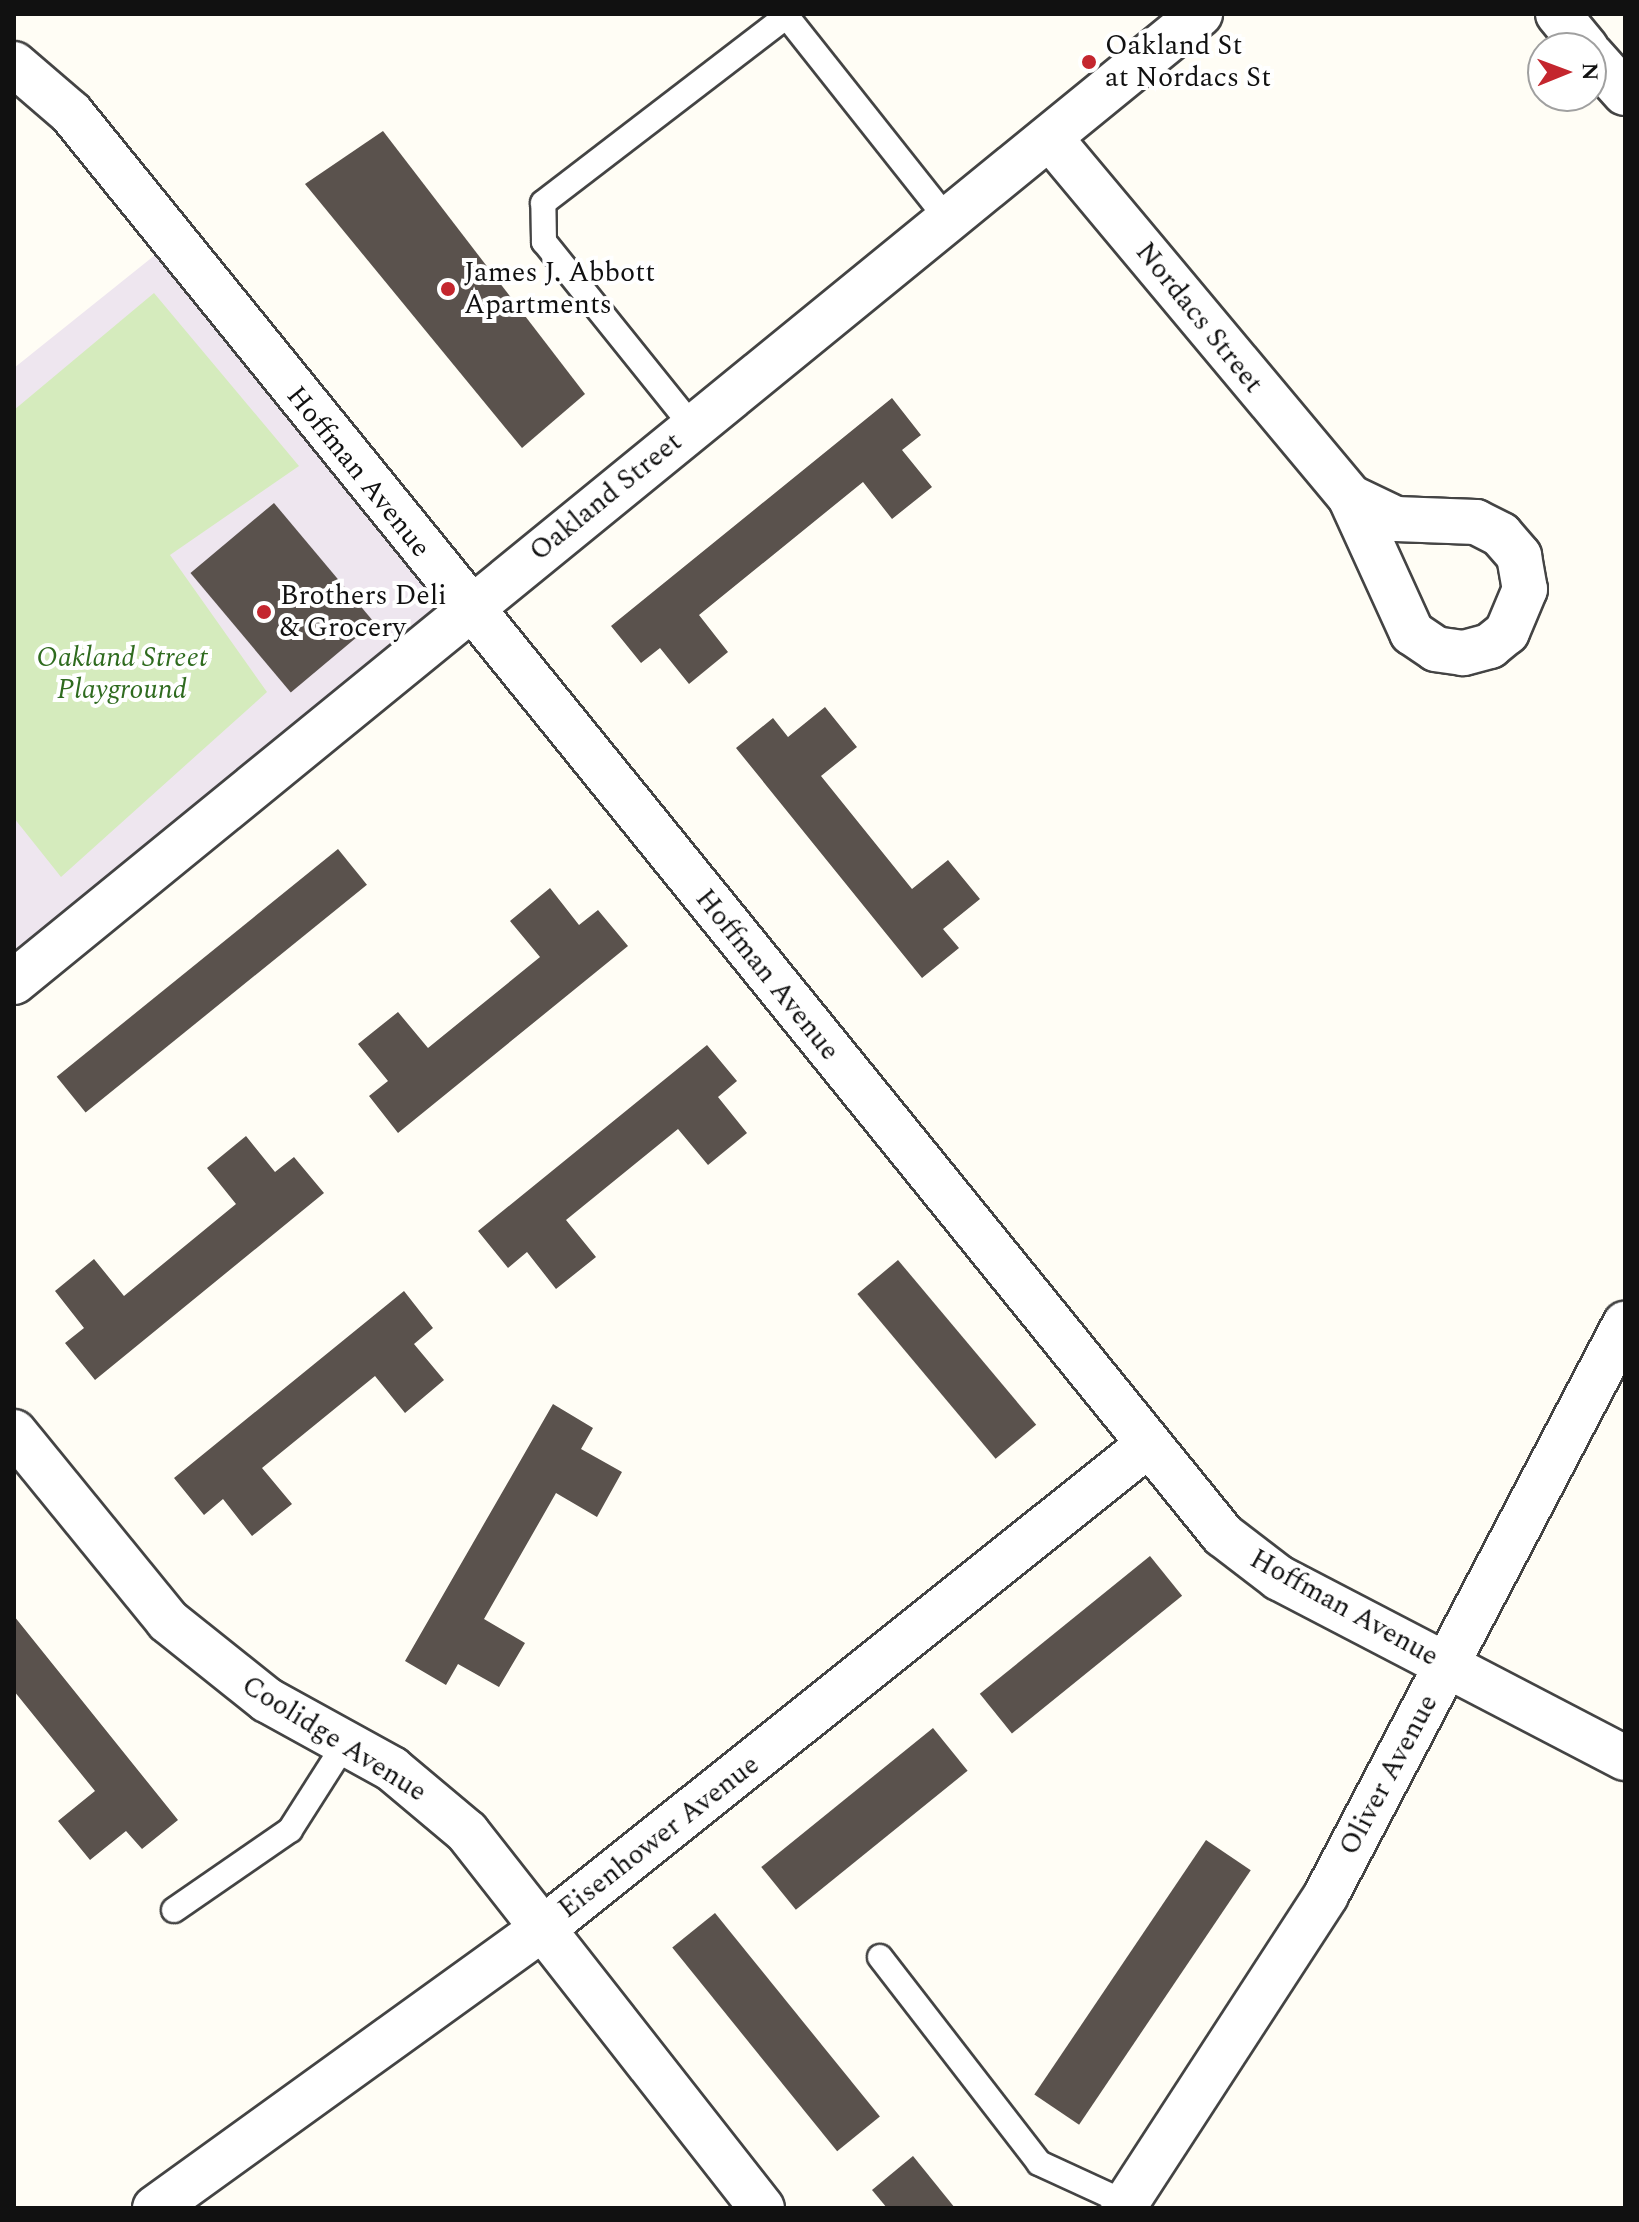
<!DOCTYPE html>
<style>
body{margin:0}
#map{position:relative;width:1639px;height:2222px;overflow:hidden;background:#fffdf5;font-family:Spectral,serif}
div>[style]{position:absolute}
.industrial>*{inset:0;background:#eee6ef}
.green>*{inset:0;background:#d5ebbd}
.building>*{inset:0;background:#5a524d;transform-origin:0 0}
.roads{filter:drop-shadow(2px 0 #444) drop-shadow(-2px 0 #444) drop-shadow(0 2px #444) drop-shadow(0 -2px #444)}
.service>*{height:24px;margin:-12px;padding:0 12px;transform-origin:12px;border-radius:12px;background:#fff}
.minor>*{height:44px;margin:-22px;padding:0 22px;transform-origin:22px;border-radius:22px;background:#fff}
.dots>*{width:22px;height:22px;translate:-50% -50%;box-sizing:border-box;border:4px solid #fff;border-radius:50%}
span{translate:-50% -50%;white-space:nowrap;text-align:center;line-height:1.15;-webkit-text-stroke:8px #fff;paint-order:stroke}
.poi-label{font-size:28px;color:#111}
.left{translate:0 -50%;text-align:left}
.street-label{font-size:28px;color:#111}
.park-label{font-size:28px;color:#2f6b1f;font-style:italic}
.frame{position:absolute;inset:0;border:16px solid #111;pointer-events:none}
.north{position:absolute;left:1527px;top:32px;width:80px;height:80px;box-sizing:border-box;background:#fff;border:2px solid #a0a0a0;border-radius:50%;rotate:89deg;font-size:22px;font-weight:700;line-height:32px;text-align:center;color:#111}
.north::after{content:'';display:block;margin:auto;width:28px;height:36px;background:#c4262e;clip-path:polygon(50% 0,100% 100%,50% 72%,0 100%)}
</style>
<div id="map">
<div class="industrial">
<i style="clip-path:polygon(185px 231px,482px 617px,14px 1002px,14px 368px)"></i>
</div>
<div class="green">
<i style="clip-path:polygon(154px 293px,299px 466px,170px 555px,267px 692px,61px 877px,14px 818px,14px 410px)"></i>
</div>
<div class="building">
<i style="clip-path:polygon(383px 131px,585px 394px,522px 448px,305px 184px)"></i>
<i style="clip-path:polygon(892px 398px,921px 435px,902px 450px,932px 487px,892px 519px,863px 482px,699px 615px,728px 652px,689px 684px,660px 648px,641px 663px,611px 626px)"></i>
<i style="left:274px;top:503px;width:156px;height:109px;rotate:50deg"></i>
<i style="clip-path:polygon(825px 707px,857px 747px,821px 776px,912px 889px,948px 860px,980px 899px,943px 929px,959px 948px,922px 978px,736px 748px,773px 718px,788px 737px)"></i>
<i style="left:338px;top:849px;width:46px;height:362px;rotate:51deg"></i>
<i style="clip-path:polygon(550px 888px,579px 925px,598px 910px,628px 946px,398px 1133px,369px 1096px,388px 1081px,358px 1044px,398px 1012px,428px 1048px,540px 957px,510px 921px)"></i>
<i style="clip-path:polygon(707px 1045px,737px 1081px,718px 1097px,747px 1133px,708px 1165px,678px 1129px,566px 1220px,596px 1257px,556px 1289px,527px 1252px,508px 1268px,478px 1231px)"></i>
<i style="clip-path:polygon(246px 1136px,275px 1172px,294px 1157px,324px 1193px,95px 1380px,65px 1343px,84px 1328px,55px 1291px,94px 1259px,124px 1296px,236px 1204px,207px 1168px)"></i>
<i style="left:898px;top:1260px;width:215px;height:53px;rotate:50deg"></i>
<i style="clip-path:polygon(404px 1291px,433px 1328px,414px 1344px,444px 1380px,405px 1413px,375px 1376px,262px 1468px,292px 1504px,252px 1536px,223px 1499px,204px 1515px,174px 1478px)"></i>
<i style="clip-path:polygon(553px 1404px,593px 1428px,581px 1449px,622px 1472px,597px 1517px,556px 1493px,484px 1619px,525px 1643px,499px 1687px,458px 1664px,446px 1685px,405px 1661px)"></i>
<i style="left:1150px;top:1556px;width:51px;height:219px;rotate:51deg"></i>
<i style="clip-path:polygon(14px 1616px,178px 1820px,142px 1849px,126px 1831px,90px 1860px,58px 1821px,95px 1791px,14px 1691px)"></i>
<i style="left:933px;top:1728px;width:55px;height:221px;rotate:51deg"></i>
<i style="left:1206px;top:1840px;width:54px;height:307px;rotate:34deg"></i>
<i style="left:715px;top:1913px;width:262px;height:55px;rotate:51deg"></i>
<i style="clip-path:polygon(913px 2156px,955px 2208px,887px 2208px,872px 2190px)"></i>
</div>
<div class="roads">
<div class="service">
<i style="left:788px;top:18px;width:258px;rotate:51.6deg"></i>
<i style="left:693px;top:427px;width:238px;rotate:-128.8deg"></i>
<i style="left:544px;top:242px;width:39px;rotate:-91deg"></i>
<i style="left:543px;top:203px;width:310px;rotate:-37.5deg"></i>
<i style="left:174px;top:1910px;width:141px;rotate:-34.6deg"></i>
<i style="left:290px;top:1830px;width:104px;rotate:-57.5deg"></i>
<i style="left:880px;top:1957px;width:260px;rotate:52.3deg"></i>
<i style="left:1039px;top:2163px;width:96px;rotate:24.7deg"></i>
</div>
<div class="minor">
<i style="left:1558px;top:14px;width:44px;rotate:50.5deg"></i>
<i style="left:1591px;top:55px;width:51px;rotate:48.2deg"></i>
<i style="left:14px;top:64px;width:75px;rotate:40.7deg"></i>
<i style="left:71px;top:113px;width:1830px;rotate:50.99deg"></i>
<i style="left:1223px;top:1535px;width:71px;rotate:37.5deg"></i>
<i style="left:1279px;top:1578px;width:390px;rotate:27.5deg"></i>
<i style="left:1050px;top:138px;width:468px;rotate:50.1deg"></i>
<i style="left:1350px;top:497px;width:51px;rotate:25.6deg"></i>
<i style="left:1396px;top:519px;width:80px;rotate:2.1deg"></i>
<i style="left:1476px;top:522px;width:28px;rotate:27deg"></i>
<i style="left:1501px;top:535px;width:28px;rotate:49deg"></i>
<i style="left:1519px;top:556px;width:34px;rotate:80deg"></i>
<i style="left:1525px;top:589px;width:47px;rotate:112.7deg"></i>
<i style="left:1507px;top:632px;width:22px;rotate:141deg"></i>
<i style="left:1490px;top:646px;width:28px;rotate:165deg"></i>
<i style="left:1463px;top:653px;width:27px;rotate:-172deg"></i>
<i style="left:1436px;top:649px;width:29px;rotate:-146deg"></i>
<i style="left:1412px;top:633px;width:149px;rotate:-114.5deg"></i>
<i style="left:14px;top:982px;width:1531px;rotate:-39.22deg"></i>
<i style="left:14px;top:1432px;width:244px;rotate:50.8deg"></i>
<i style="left:168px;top:1621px;width:127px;rotate:38.6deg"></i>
<i style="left:267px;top:1700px;width:143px;rotate:28.9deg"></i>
<i style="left:392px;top:1769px;width:98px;rotate:40deg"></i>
<i style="left:467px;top:1832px;width:478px;rotate:51.9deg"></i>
<i style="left:155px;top:2208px;width:481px;rotate:-35.8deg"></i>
<i style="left:545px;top:1927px;width:772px;rotate:-38.64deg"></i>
<i style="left:1123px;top:2208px;width:373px;rotate:-57deg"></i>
<i style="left:1326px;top:1895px;width:645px;rotate:-62.36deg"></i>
</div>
</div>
<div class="dots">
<i style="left:1089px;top:62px;background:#c4262e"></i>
<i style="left:448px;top:289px;background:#c4262e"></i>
<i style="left:264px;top:612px;background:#c4262e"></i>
</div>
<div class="poi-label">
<span class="left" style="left:1105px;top:62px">Oakland St<br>at Nordacs St</span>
<span class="left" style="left:464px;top:289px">James J. Abbott<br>Apartments</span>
<span class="left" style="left:280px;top:612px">Brothers Deli<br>&amp; Grocery</span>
</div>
<div class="street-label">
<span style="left:1199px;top:318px;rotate:51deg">Nordacs Street</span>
<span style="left:358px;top:472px;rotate:51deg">Hoffman Avenue</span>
<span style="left:606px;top:497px;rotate:-39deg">Oakland Street</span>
<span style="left:767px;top:975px;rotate:51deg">Hoffman Avenue</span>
<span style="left:1344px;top:1608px;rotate:29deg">Hoffman Avenue</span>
<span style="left:334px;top:1739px;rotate:32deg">Coolidge Avenue</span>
<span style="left:1389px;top:1775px;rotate:-62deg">Oliver Avenue</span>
<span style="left:659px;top:1837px;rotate:-38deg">Eisenhower Avenue</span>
</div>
<div class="park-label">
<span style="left:122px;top:674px">Oakland Street<br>Playground</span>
</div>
<div class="frame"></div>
<div class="north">N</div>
</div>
